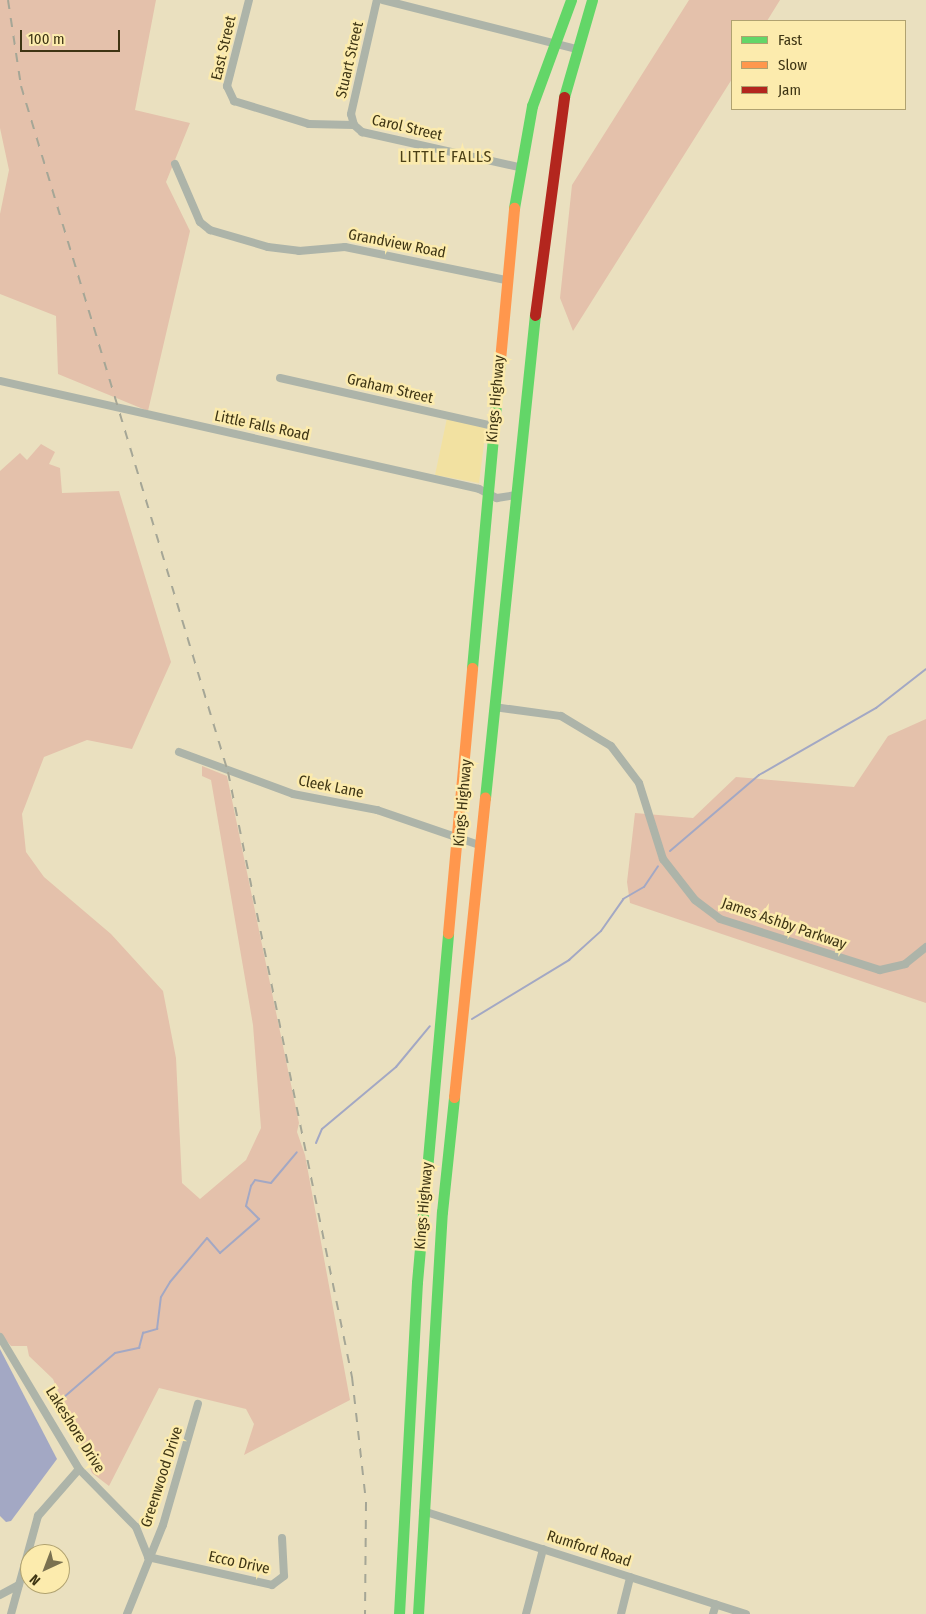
<!DOCTYPE html>
<style>
body{margin:0}
#map{position:relative;width:926px;height:1614px;overflow:hidden;background:#eae0bf;font-family:"Fira Sans Condensed",sans-serif}
div>[style]{position:absolute}
.built>*{inset:0;background:#f2e1a1}
.green>*{inset:0;background:#e4c1ab}
.water>*{inset:0;background:#a3a8c4}
.stream>*{height:2px;margin:-1px;padding:0 1px;transform-origin:1px;border-radius:1px;background:#a3a8c4}
.street>*{height:8px;margin:-4px;padding:0 4px;transform-origin:4px;border-radius:4px;background:#adb4a9}
.fast>*{height:11px;margin:-5.5px;padding:0 5.5px;transform-origin:5.5px;border-radius:5.5px;background:#63d668}
.slow>*{height:11px;margin:-5.5px;padding:0 5.5px;transform-origin:5.5px;border-radius:5.5px;background:#ff974d}
.jam>*{height:11px;margin:-5.5px;padding:0 5.5px;transform-origin:5.5px;border-radius:5.5px;background:#b3261e}
.rail>*{height:2px;margin-top:-1px;transform-origin:0;background:repeating-linear-gradient(90deg,#a5a696 0 9px,transparent 0 18px)}
span{translate:-50% -50%;white-space:nowrap;text-align:center;line-height:1.15;-webkit-text-stroke:5px #fcebad;paint-order:stroke}
.street-label{font-size:15px;color:#3e3514}
.neighbourhood-label{font-size:16px;color:#4b4017;letter-spacing:1px}
.legend{position:absolute;left:731px;top:20px;width:175px;height:90px;box-sizing:border-box;background:#fcebad;border:1px solid #b0a270;margin:0;padding:6px 9px;list-style:none;font-size:15px;color:#3e3514}
.legend li{display:flex;align-items:center;gap:10px;height:25px}
.legend b{width:25px;border:1px solid #b0a270}
.north{position:absolute;left:20px;top:1544px;width:50px;height:50px;box-sizing:border-box;background:#fcebad;border:1px solid #b0a270;border-radius:50%;rotate:223deg;font-size:14px;font-weight:700;line-height:20px;text-align:center;color:#3e3514}
.north::after{content:'';display:block;margin:auto;width:18px;height:22px;background:#7a7150;clip-path:polygon(50% 0,100% 100%,50% 72%,0 100%)}
.scale{position:absolute;left:20px;top:30px;width:100px;height:22px;box-sizing:border-box;border:2px solid #3e3514;border-top:0;padding-left:6px;font-size:15px;line-height:18px;white-space:nowrap;color:#3e3514;-webkit-text-stroke:4px #fcebad;paint-order:stroke}
</style>
<div id="map">
<div class="built">
<i style="clip-path:polygon(447px 418px,486px 428px,479px 483px,435px 475px)"></i>
</div>
<div class="green">
<i style="clip-path:polygon(0 0,156px 0,135px 110px,190px 123px,166px 182px,190px 231px,148px 411px,58px 374px,56px 316px,0 294px,0 214px,9px 170px,0 128px)"></i>
<i style="clip-path:polygon(689px 0,780px 0,767px 21px,732px 21px,732px 79px,573px 331px,560px 298px,572px 185px)"></i>
<i style="clip-path:polygon(41px 444px,55px 452px,49px 464px,60px 468px,62px 493px,119px 491px,171px 662px,132px 749px,87px 740px,44px 757px,22px 814px,26px 852px,44px 877px,111px 934px,163px 991px,176px 1058px,182px 1183px,200px 1199px,246px 1160px,261px 1128px,253px 1025px,211px 780px,202px 776px,202px 766px,227px 776px,299px 1123px,297px 1132px,305px 1155px,350px 1400px,244px 1455px,254px 1424px,246px 1409px,159px 1388px,109px 1486px,92px 1473px,53px 1379px,29px 1356px,27px 1346px,11px 1346px,0 1333px,0 471px,20px 453px,27px 460px)"></i>
<i style="clip-path:polygon(926px 719px,926px 1003px,630px 903px,627px 882px,635px 813px,693px 818px,736px 777px,854px 787px,888px 736px)"></i>
</div>
<div class="water">
<i style="clip-path:polygon(0 1349px,57px 1459px,11px 1521px,6px 1522px,0 1516px)"></i>
</div>
<div class="stream">
<i style="left:670px;top:851px;width:117px;rotate:-40.5deg"></i>
<i style="left:759px;top:775px;width:135px;rotate:-29.8deg"></i>
<i style="left:876px;top:708px;width:63px;rotate:-38deg"></i>
<i style="left:472px;top:1019px;width:114px;rotate:-31.3deg"></i>
<i style="left:569px;top:960px;width:43px;rotate:-42.2deg"></i>
<i style="left:601px;top:931px;width:39px;rotate:-55deg"></i>
<i style="left:623px;top:899px;width:24px;rotate:-30deg"></i>
<i style="left:644px;top:887px;width:25px;rotate:-56deg"></i>
<i style="left:316px;top:1143px;width:15px;rotate:-67deg"></i>
<i style="left:322px;top:1129px;width:97px;rotate:-40deg"></i>
<i style="left:396px;top:1067px;width:53px;rotate:-50.3deg"></i>
<i style="left:56px;top:1404px;width:78px;rotate:-40.8deg"></i>
<i style="left:115px;top:1353px;width:25px;rotate:-12deg"></i>
<i style="left:139px;top:1348px;width:16px;rotate:-75deg"></i>
<i style="left:143px;top:1333px;width:15px;rotate:-16deg"></i>
<i style="left:157px;top:1329px;width:32px;rotate:-83deg"></i>
<i style="left:161px;top:1297px;width:17px;rotate:-59deg"></i>
<i style="left:170px;top:1282px;width:57px;rotate:-49.9deg"></i>
<i style="left:207px;top:1238px;width:20px;rotate:49deg"></i>
<i style="left:220px;top:1253px;width:52px;rotate:-41.1deg"></i>
<i style="left:259px;top:1219px;width:18px;rotate:-135deg"></i>
<i style="left:246px;top:1206px;width:21px;rotate:-76deg"></i>
<i style="left:251px;top:1186px;width:7px;rotate:-56deg"></i>
<i style="left:255px;top:1180px;width:16px;rotate:11deg"></i>
<i style="left:271px;top:1183px;width:40px;rotate:-50deg"></i>
</div>
<div class="street">
<i style="left:249px;top:0;width:89px;rotate:104.3deg"></i>
<i style="left:227px;top:86px;width:17px;rotate:65deg"></i>
<i style="left:234px;top:101px;width:78px;rotate:17deg"></i>
<i style="left:309px;top:124px;width:45px;rotate:1.3deg"></i>
<i style="left:354px;top:125px;width:11px;rotate:41deg"></i>
<i style="left:362px;top:132px;width:160px;rotate:12.6deg"></i>
<i style="left:383px;top:0;width:200px;rotate:14.2deg"></i>
<i style="left:354px;top:125px;width:11px;rotate:-105deg"></i>
<i style="left:351px;top:114px;width:117px;rotate:-77.2deg"></i>
<i style="left:175px;top:164px;width:63px;rotate:66.7deg"></i>
<i style="left:200px;top:222px;width:13px;rotate:39deg"></i>
<i style="left:210px;top:230px;width:60px;rotate:16.3deg"></i>
<i style="left:268px;top:247px;width:31px;rotate:7deg"></i>
<i style="left:299px;top:251px;width:46px;rotate:-5deg"></i>
<i style="left:345px;top:247px;width:164px;rotate:11.6deg"></i>
<i style="left:280px;top:378px;width:218px;rotate:12.7deg"></i>
<i style="left:0;top:381px;width:491px;rotate:12.7deg"></i>
<i style="left:479px;top:489px;width:20px;rotate:27deg"></i>
<i style="left:497px;top:498px;width:19px;rotate:-9deg"></i>
<i style="left:494px;top:707px;width:68px;rotate:7.7deg"></i>
<i style="left:561px;top:716px;width:58px;rotate:31deg"></i>
<i style="left:611px;top:746px;width:46px;rotate:52.9deg"></i>
<i style="left:639px;top:783px;width:80px;rotate:72.5deg"></i>
<i style="left:663px;top:859px;width:52px;rotate:52deg"></i>
<i style="left:695px;top:900px;width:31px;rotate:37deg"></i>
<i style="left:720px;top:919px;width:168px;rotate:17.7deg"></i>
<i style="left:880px;top:970px;width:26px;rotate:-13deg"></i>
<i style="left:905px;top:964px;width:27px;rotate:-39deg"></i>
<i style="left:179px;top:752px;width:121px;rotate:20.2deg"></i>
<i style="left:293px;top:794px;width:86px;rotate:10.8deg"></i>
<i style="left:377px;top:810px;width:108px;rotate:18.9deg"></i>
<i style="left:0;top:1337px;width:154px;rotate:59.1deg"></i>
<i style="left:79px;top:1469px;width:81px;rotate:45.5deg"></i>
<i style="left:136px;top:1527px;width:32px;rotate:68deg"></i>
<i style="left:423px;top:1511px;width:339px;rotate:17.7deg"></i>
<i style="left:148px;top:1557px;width:127px;rotate:12.7deg"></i>
<i style="left:272px;top:1585px;width:15px;rotate:-37deg"></i>
<i style="left:284px;top:1576px;width:38px;rotate:-93deg"></i>
<i style="left:0;top:1595px;width:21px;rotate:-28deg"></i>
<i style="left:11px;top:1614px;width:102px;rotate:-74.6deg"></i>
<i style="left:38px;top:1516px;width:62px;rotate:-48.9deg"></i>
<i style="left:127px;top:1614px;width:96px;rotate:-68deg"></i>
<i style="left:163px;top:1525px;width:126px;rotate:-73.9deg"></i>
<i style="left:526px;top:1614px;width:67px;rotate:-75.3deg"></i>
<i style="left:621px;top:1614px;width:38px;rotate:-76deg"></i>
<i style="left:713px;top:1614px;width:10px;rotate:-73deg"></i>
</div>
<div class="fast">
<i style="left:564px;top:97px;width:101px;rotate:-73.9deg"></i>
<i style="left:514px;top:208px;width:104px;rotate:-80deg"></i>
<i style="left:532px;top:106px;width:113px;rotate:-69.8deg"></i>
<i style="left:472px;top:668px;width:309px;rotate:-84.8deg"></i>
<i style="left:485px;top:798px;width:486px;rotate:-84.1deg"></i>
<i style="left:399px;top:1614px;width:332px;rotate:-86.9deg"></i>
<i style="left:417px;top:1282px;width:350px;rotate:-84.9deg"></i>
<i style="left:418px;top:1614px;width:403px;rotate:-86.6deg"></i>
<i style="left:442px;top:1212px;width:116px;rotate:-84deg"></i>
</div>
<div class="slow">
<i style="left:500px;top:360px;width:153px;rotate:-84.7deg"></i>
<i style="left:448px;top:933px;width:266px;rotate:-84.8deg"></i>
<i style="left:454px;top:1097px;width:301px;rotate:-84.1deg"></i>
</div>
<div class="jam">
<i style="left:535px;top:315px;width:220px;rotate:-82.4deg"></i>
</div>
<div class="rail">
<i style="left:8px;top:0;width:87px;rotate:81.4deg"></i>
<i style="left:21px;top:86px;width:717px;rotate:73.21deg"></i>
<i style="left:228px;top:772px;width:618px;rotate:78.42deg"></i>
<i style="left:352px;top:1377px;width:126px;rotate:83.6deg"></i>
<i style="left:366px;top:1502px;width:112px;rotate:90.5deg"></i>
</div>
<div class="street-label">
<span style="left:224px;top:48px;rotate:-77deg">East Street</span>
<span style="left:350px;top:60px;rotate:-77deg">Stuart Street</span>
<span style="left:407px;top:128px;rotate:13deg">Carol Street</span>
<span style="left:397px;top:244px;rotate:11deg">Grandview Road</span>
<span style="left:390px;top:389px;rotate:13deg">Graham Street</span>
<span style="left:496px;top:399px;rotate:-85deg">Kings Highway</span>
<span style="left:262px;top:426px;rotate:12deg">Little Falls Road</span>
<span style="left:331px;top:787px;rotate:11deg">Cleek Lane</span>
<span style="left:463px;top:803px;rotate:-85deg">Kings Highway</span>
<span style="left:784px;top:924px;rotate:19deg">James Ashby Parkway</span>
<span style="left:424px;top:1206px;rotate:-85deg">Kings Highway</span>
<span style="left:75px;top:1430px;rotate:58deg">Lakeshore Drive</span>
<span style="left:162px;top:1477px;rotate:-72deg">Greenwood Drive</span>
<span style="left:589px;top:1549px;rotate:18deg">Rumford Road</span>
<span style="left:239px;top:1563px;rotate:12deg">Ecco Drive</span>
</div>
<div class="neighbourhood-label">
<span style="left:446px;top:157px">LITTLE FALLS</span>
</div>
<ul class="legend">
<li><b style="height:6px;background:#63d668"></b>Fast</li>
<li><b style="height:6px;background:#ff974d"></b>Slow</li>
<li><b style="height:6px;background:#b3261e"></b>Jam</li>
</ul>
<div class="north">N</div>
<div class="scale">100 m</div>
</div>
